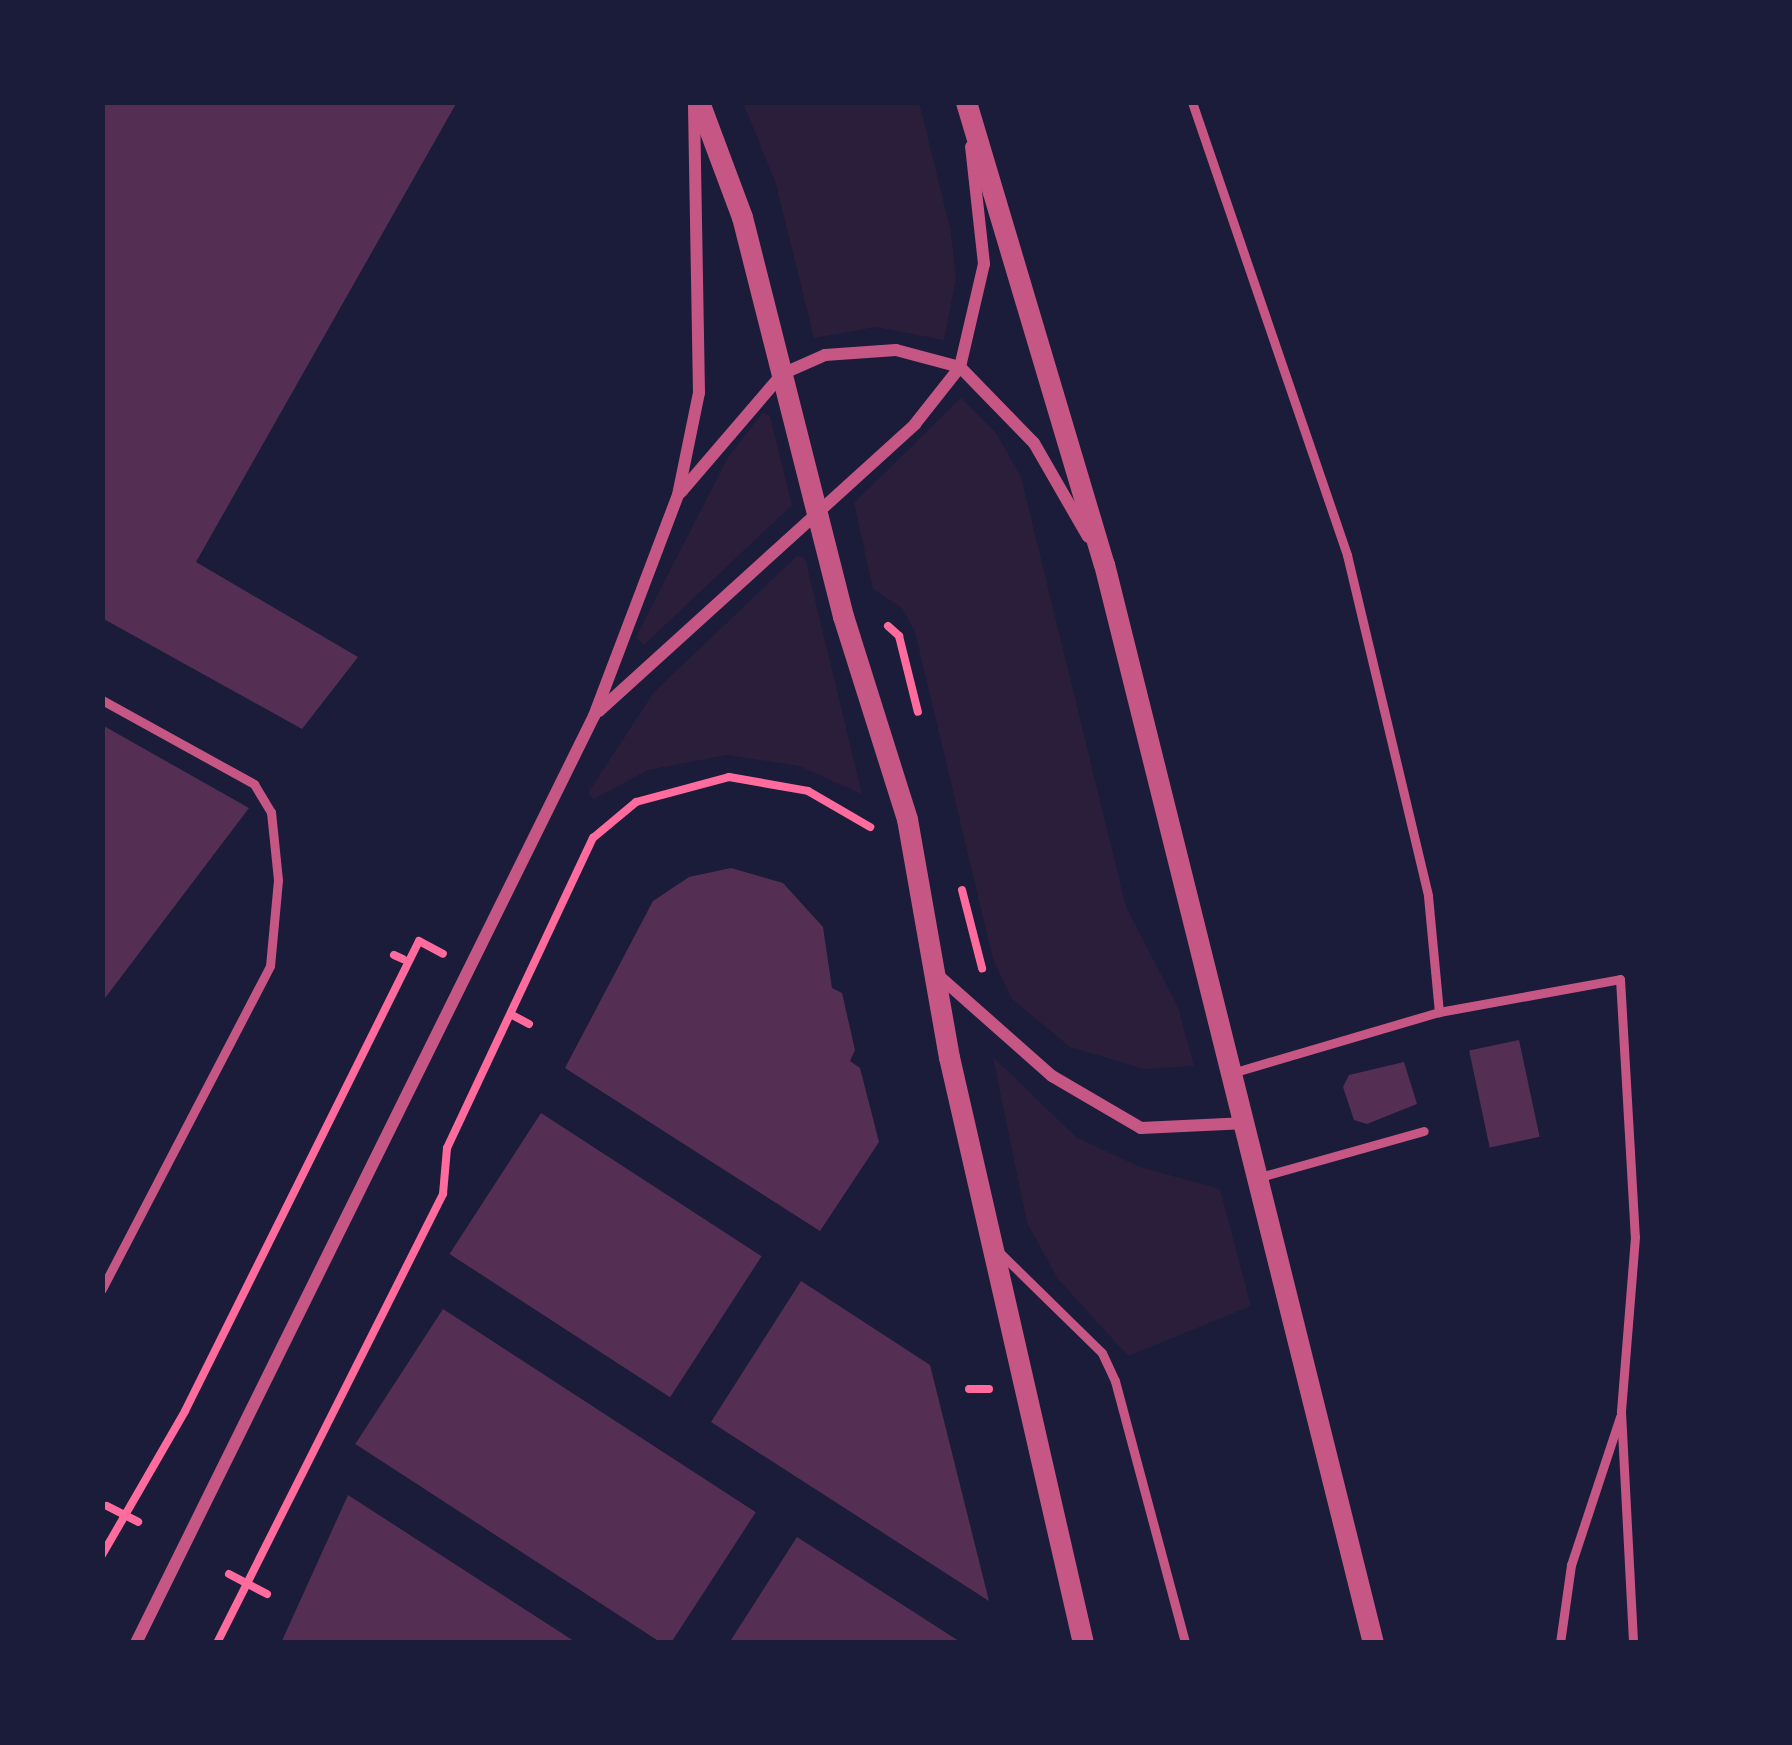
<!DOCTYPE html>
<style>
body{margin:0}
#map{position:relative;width:1792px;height:1745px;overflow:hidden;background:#1b1b3a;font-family:Poppins,sans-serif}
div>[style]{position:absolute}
.green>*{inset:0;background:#2a1e3b}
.building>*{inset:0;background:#542f53;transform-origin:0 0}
.path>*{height:8px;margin:-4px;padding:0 4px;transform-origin:4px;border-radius:4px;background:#ff6b9d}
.service>*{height:9px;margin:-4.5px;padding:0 4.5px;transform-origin:4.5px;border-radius:4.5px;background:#c65784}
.minor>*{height:12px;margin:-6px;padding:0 6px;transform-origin:6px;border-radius:6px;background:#c65784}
.tertiary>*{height:21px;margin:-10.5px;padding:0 10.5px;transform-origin:10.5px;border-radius:10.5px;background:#c65784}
span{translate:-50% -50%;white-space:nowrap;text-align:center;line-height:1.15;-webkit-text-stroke:9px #1b1b3a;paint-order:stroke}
.frame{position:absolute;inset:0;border:105px solid #1b1b3a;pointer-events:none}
</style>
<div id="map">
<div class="green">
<i style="clip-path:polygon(743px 102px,919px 102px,951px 232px,956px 278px,944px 340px,876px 327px,814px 338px,776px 184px)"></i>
<i style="clip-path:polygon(961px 398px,996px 433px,1021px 477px,1126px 907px,1178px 1007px,1194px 1066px,1144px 1069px,1070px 1047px,1012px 999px,993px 959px,915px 632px,902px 608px,873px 589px,854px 503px)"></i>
<i style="clip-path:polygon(762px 413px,770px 416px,792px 505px,644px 645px,636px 637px,727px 459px)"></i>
<i style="clip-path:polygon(797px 556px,805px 558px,862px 794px,799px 766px,727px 755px,648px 770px,594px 799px,588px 793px,654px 692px)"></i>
<i style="clip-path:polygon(993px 1057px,1076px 1137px,1140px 1167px,1220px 1189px,1251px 1306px,1128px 1356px,1058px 1279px,1027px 1223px)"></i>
</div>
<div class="building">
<i style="clip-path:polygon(102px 102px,457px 102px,196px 562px,358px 657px,302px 729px,102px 618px)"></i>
<i style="clip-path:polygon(102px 725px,249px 808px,102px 1002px)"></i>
<i style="clip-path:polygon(731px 868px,783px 883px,823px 927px,832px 988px,842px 993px,855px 1050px,850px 1061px,860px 1068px,879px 1142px,820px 1231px,565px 1068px,653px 901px,689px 877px)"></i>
<i style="left:1519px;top:1040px;width:99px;height:51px;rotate:78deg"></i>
<i style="clip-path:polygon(1404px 1062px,1417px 1104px,1367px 1124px,1354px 1120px,1343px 1087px,1349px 1075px)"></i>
<i style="left:541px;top:1113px;width:263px;height:168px;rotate:33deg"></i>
<i style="clip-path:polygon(801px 1281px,930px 1365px,989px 1601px,711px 1422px)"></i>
<i style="left:443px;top:1309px;width:373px;height:161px;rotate:33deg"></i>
<i style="clip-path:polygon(348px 1495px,577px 1643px,281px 1643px)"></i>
<i style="clip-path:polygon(797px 1537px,962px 1643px,729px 1643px)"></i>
</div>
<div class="path">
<i style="left:888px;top:626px;width:15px;rotate:42deg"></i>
<i style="left:899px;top:636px;width:78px;rotate:76deg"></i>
<i style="left:962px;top:890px;width:81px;rotate:75.6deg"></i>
<i style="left:394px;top:955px;width:10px;rotate:24deg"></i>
<i style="left:514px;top:1016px;width:17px;rotate:28deg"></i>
<i style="left:969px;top:1389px;width:20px"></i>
<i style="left:107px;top:1506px;width:35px;rotate:27deg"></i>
<i style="left:102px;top:1555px;width:166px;rotate:-60deg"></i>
<i style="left:185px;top:1411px;width:525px;rotate:-63.53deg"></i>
<i style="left:419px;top:941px;width:27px;rotate:28deg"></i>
<i style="left:229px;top:1574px;width:43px;rotate:27.8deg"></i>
<i style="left:217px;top:1643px;width:503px;rotate:-63.28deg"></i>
<i style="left:443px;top:1194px;width:46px;rotate:-85deg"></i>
<i style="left:447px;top:1148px;width:343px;rotate:-64.8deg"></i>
<i style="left:593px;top:838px;width:56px;rotate:-39.9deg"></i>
<i style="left:636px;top:802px;width:96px;rotate:-15deg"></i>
<i style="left:729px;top:777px;width:80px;rotate:10deg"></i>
<i style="left:808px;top:791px;width:72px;rotate:30.1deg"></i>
</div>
<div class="service">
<i style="left:1192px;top:102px;width:479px;rotate:71.1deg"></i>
<i style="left:1347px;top:555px;width:350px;rotate:76.6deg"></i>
<i style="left:1428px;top:896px;width:117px;rotate:84.6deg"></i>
<i style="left:1439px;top:1012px;width:216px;rotate:163.6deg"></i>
<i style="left:102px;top:700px;width:174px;rotate:28.9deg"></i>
<i style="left:254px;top:784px;width:33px;rotate:59deg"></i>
<i style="left:271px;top:812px;width:68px;rotate:84.1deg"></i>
<i style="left:278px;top:880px;width:86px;rotate:95.3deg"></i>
<i style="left:270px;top:966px;width:364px;rotate:117.5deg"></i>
<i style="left:1439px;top:1012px;width:184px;rotate:-10.3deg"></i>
<i style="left:1620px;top:979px;width:258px;rotate:86.7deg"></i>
<i style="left:1635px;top:1237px;width:176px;rotate:94.6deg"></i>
<i style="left:1621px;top:1412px;width:231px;rotate:87deg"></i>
<i style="left:1260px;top:1177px;width:170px;rotate:-15.7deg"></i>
<i style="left:997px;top:1250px;width:147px;rotate:44.4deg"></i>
<i style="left:1102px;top:1353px;width:31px;rotate:65deg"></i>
<i style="left:1115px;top:1381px;width:271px;rotate:75deg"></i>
<i style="left:1560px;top:1643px;width:79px;rotate:-82deg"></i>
<i style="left:1571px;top:1565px;width:156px;rotate:-71.7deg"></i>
</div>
<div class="minor">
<i style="left:681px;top:492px;width:155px;rotate:-49.4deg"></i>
<i style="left:782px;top:374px;width:47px;rotate:-23.8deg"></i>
<i style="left:825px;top:355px;width:71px;rotate:-4deg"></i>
<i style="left:896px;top:350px;width:66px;rotate:14.9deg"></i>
<i style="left:960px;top:367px;width:106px;rotate:45.8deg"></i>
<i style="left:1034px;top:443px;width:108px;rotate:60.1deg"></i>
<i style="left:599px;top:711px;width:427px;rotate:-42.2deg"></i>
<i style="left:915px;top:424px;width:73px;rotate:-51.7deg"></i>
<i style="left:960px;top:367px;width:106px;rotate:-76.9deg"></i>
<i style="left:984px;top:264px;width:118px;rotate:-96.3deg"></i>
<i style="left:940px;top:977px;width:149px;rotate:41.5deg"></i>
<i style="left:1052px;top:1076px;width:103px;rotate:30.3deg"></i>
<i style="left:1141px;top:1128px;width:106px;rotate:-2.7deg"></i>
<i style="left:136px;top:1643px;width:1034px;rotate:-63.71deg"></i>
<i style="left:594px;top:716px;width:236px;rotate:-69.2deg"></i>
<i style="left:678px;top:495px;width:104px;rotate:-78.4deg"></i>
<i style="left:699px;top:393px;width:290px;rotate:-91deg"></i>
</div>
<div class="tertiary">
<i style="left:699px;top:102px;width:123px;rotate:69.5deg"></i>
<i style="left:742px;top:217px;width:412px;rotate:75.8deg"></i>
<i style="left:843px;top:616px;width:213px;rotate:72.5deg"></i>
<i style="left:907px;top:819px;width:242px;rotate:80deg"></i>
<i style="left:949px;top:1057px;width:601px;rotate:77.12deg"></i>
<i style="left:966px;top:102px;width:482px;rotate:73.4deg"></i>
<i style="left:1104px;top:564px;width:1112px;rotate:76deg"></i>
</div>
<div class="frame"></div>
</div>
